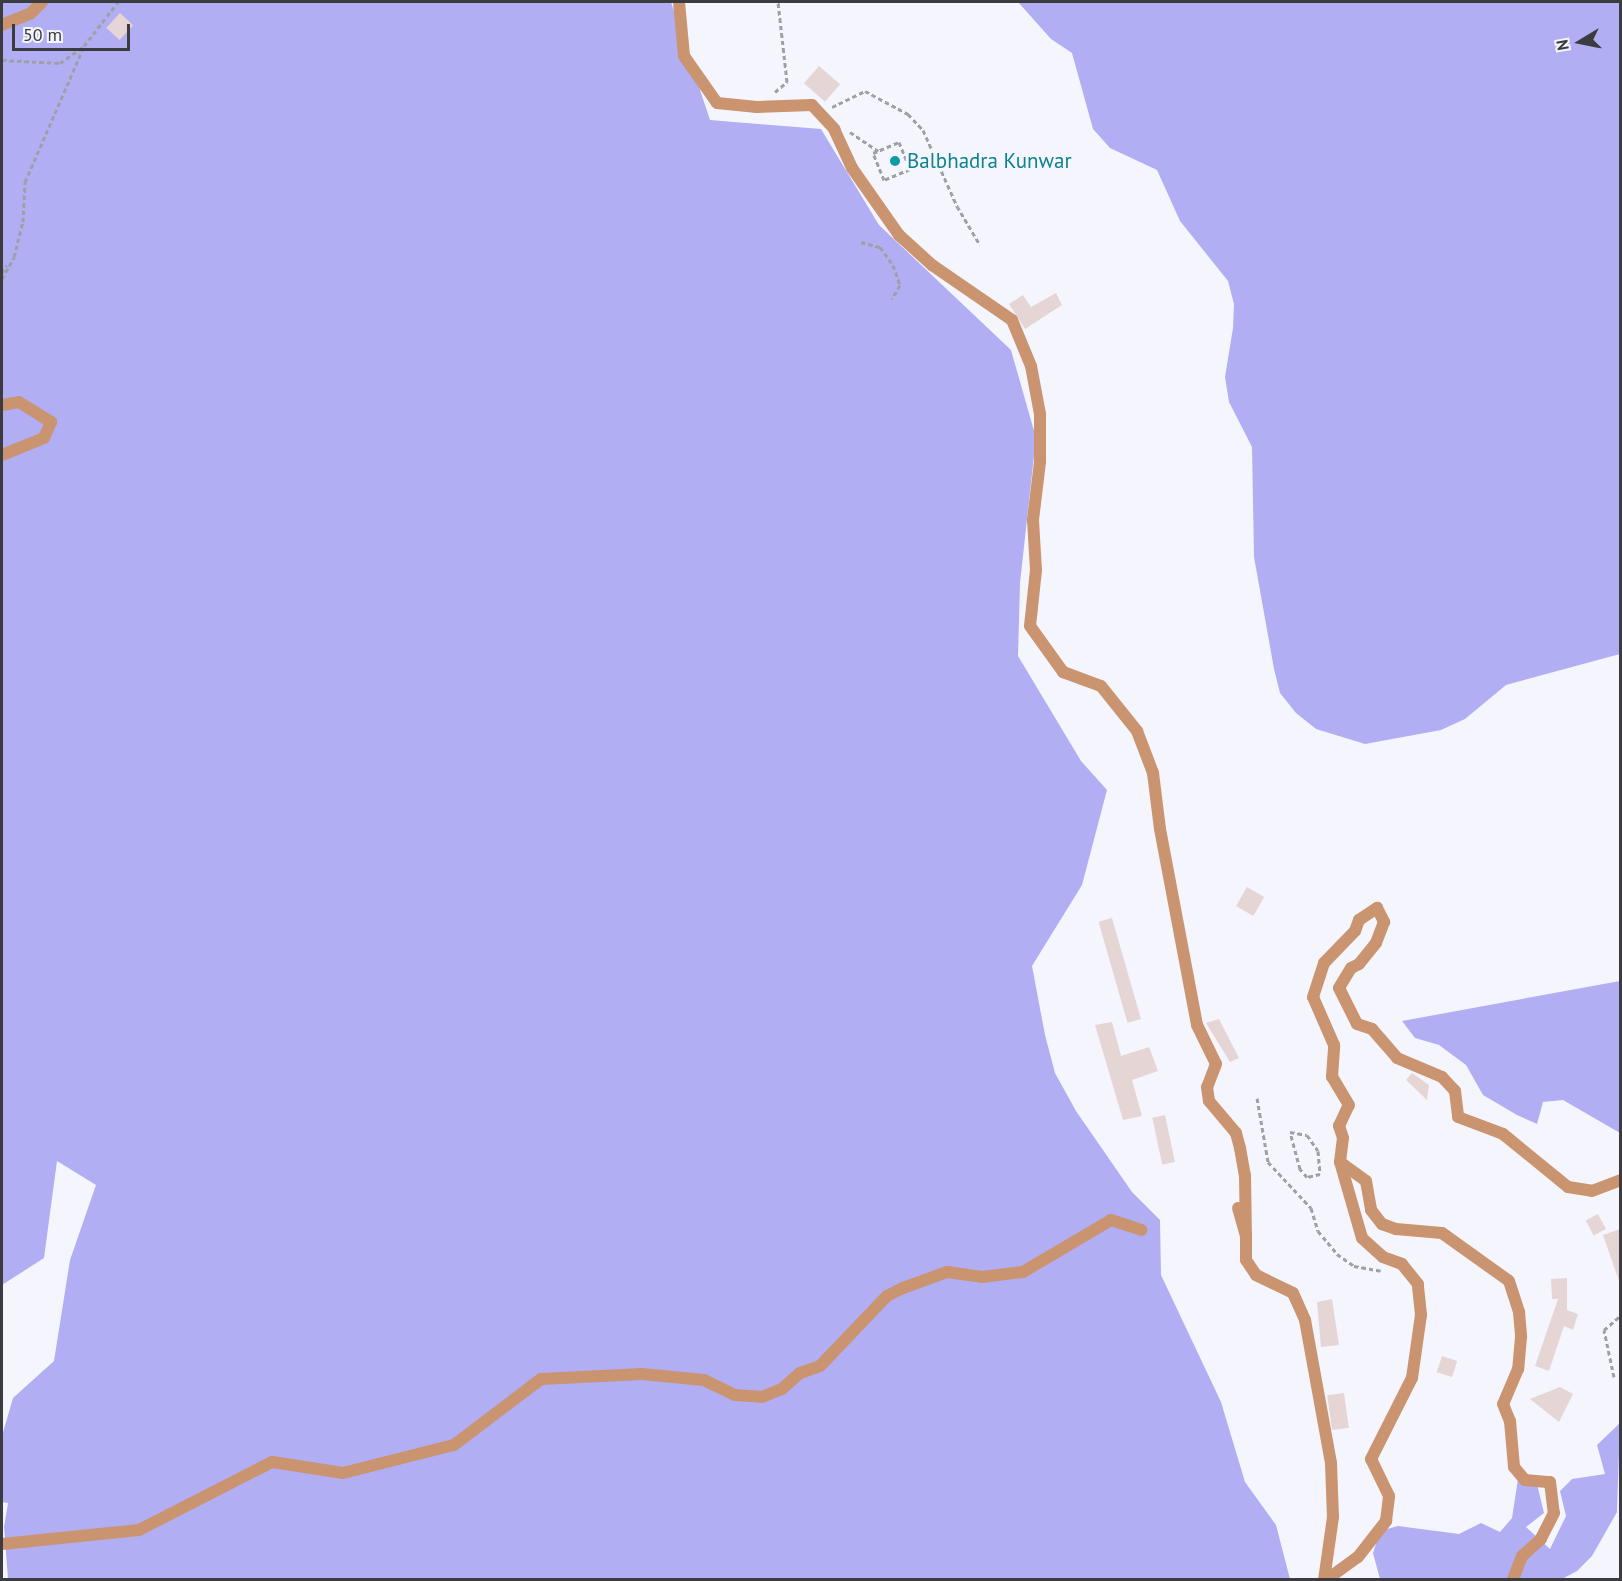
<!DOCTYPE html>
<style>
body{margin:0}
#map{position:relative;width:1622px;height:1581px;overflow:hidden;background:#f5f5fe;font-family:"PT Sans",sans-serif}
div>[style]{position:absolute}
.forest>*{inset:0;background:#b2aef4}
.building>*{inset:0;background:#e5d6d5;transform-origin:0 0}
.path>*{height:3px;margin-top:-1.5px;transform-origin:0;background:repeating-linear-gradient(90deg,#9f9fa6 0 4.5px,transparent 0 7.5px)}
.street>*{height:12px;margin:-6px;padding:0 6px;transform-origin:6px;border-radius:6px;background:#c9946f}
.dots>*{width:16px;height:16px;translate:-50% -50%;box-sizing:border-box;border:3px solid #f5f5fe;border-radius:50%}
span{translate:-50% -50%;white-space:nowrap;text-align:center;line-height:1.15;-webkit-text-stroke:6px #f5f5fe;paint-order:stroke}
.culture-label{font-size:21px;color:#0d838f}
.left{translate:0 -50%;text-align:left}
.frame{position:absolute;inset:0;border:3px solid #3b3b40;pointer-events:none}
.north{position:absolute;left:1550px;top:12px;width:60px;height:60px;-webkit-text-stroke:4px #f5f5fe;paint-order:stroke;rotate:260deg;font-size:16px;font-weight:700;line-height:24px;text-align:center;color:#3b3b40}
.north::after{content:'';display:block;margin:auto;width:21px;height:27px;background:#3b3b40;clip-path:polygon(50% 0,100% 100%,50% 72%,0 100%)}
.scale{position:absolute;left:12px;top:24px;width:118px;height:27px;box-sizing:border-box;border:3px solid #3b3b40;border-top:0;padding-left:8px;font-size:18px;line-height:21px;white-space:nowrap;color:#3b3b40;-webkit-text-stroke:4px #f5f5fe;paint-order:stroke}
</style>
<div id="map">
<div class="forest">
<i style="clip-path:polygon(2px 2px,671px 2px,710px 120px,821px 129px,879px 225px,1011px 350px,1036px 438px,1020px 583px,1018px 656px,1081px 761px,1107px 790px,1082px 885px,1032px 966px,1045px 1035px,1055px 1073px,1076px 1111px,1132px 1192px,1160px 1220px,1161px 1275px,1221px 1402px,1245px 1482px,1276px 1525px,1290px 1579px,8px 1579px,4px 1527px,8px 1503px,2px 1502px,2px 1436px,13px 1398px,54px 1361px,70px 1260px,96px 1185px,57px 1161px,44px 1258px,2px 1285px)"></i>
<i style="clip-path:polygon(1018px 2px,1620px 2px,1620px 654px,1506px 685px,1465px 719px,1441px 730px,1365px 744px,1316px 729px,1296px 713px,1280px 693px,1274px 669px,1254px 557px,1252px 447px,1229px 402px,1225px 377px,1233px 328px,1234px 304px,1228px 281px,1180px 221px,1157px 170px,1110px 148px,1093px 129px,1072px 53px,1051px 39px)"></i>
<i style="clip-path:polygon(1620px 981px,1620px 1133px,1563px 1100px,1543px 1102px,1537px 1124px,1517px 1115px,1483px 1095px,1466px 1065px,1439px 1045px,1415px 1038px,1402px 1021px)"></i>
<i style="clip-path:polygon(1620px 1423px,1617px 1512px,1592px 1556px,1577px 1571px,1562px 1579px,1380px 1579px,1373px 1553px,1380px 1531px,1398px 1526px,1459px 1534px,1481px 1523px,1500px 1532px,1512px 1518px,1518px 1479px,1536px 1480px,1544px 1513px,1526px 1527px,1550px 1549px,1566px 1516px,1560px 1491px,1572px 1479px,1605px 1474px,1597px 1445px)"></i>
</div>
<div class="building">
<i style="left:120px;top:13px;width:18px;height:20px;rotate:43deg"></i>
<i style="left:819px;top:66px;width:28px;height:23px;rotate:41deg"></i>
<i style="clip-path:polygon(1056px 293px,1062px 305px,1025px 329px,1009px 304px,1023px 295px,1031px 307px)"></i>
<i style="left:1247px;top:887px;width:20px;height:22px;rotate:30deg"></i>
<i style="left:1112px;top:918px;width:105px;height:14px;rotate:74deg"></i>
<i style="clip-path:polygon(1219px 1019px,1239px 1058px,1230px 1062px,1206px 1023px)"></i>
<i style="clip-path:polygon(1112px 1022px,1121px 1056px,1149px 1047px,1158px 1071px,1132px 1080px,1142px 1116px,1123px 1120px,1095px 1025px)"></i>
<i style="clip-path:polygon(1412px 1073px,1429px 1085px,1427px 1100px,1406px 1080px)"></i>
<i style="left:1165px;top:1115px;width:48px;height:13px;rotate:78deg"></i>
<i style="left:1598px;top:1214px;width:17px;height:14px;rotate:62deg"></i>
<i style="clip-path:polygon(1620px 1229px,1620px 1281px,1619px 1281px,1603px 1235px)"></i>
<i style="clip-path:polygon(1567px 1278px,1567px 1310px,1578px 1314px,1573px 1330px,1564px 1326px,1549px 1371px,1535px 1366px,1558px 1299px,1552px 1299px,1551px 1279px)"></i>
<i style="clip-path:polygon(1332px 1299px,1339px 1345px,1321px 1347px,1317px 1302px)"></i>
<i style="left:1442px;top:1356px;width:16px;height:17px;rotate:18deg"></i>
<i style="clip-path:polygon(1560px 1387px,1573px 1394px,1559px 1422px,1530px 1399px)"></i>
<i style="left:1344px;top:1393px;width:35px;height:17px;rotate:82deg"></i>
</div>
<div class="path">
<i style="left:2px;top:60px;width:58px;rotate:3deg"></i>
<i style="left:60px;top:63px;width:29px;rotate:-35deg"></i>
<i style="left:775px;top:92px;width:16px;rotate:-40deg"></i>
<i style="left:787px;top:82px;width:81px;rotate:-96.4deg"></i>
<i style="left:832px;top:107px;width:37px;rotate:-26deg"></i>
<i style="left:865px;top:91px;width:49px;rotate:28.1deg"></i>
<i style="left:908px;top:114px;width:22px;rotate:47deg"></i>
<i style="left:923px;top:130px;width:83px;rotate:65.9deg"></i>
<i style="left:957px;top:206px;width:45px;rotate:59.5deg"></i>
<i style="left:850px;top:132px;width:34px;rotate:34deg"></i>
<i style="left:899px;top:142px;width:29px;rotate:68deg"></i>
<i style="left:910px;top:169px;width:28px;rotate:157deg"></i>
<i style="left:884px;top:180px;width:29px;rotate:-112deg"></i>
<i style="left:873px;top:153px;width:28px;rotate:-23deg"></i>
<i style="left:861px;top:242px;width:20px;rotate:15deg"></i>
<i style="left:880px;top:247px;width:22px;rotate:54deg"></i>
<i style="left:893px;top:265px;width:21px;rotate:71deg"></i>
<i style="left:900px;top:285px;width:16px;rotate:120deg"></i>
<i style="left:2px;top:273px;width:9px;rotate:-58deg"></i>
<i style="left:2px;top:279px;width:25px;rotate:-61deg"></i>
<i style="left:14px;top:257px;width:36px;rotate:-76deg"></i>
<i style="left:23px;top:222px;width:40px;rotate:-87.1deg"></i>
<i style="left:25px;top:182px;width:148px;rotate:-66.5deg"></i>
<i style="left:84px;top:46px;width:56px;rotate:-52.3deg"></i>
<i style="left:1257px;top:1098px;width:65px;rotate:80.2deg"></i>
<i style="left:1268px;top:1162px;width:63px;rotate:46.9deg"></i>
<i style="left:1311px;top:1208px;width:24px;rotate:73deg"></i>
<i style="left:1318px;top:1231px;width:30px;rotate:50deg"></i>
<i style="left:1337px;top:1254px;width:21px;rotate:35deg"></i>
<i style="left:1354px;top:1266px;width:27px;rotate:10deg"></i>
<i style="left:1290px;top:1132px;width:17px;rotate:10deg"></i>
<i style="left:1307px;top:1135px;width:19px;rotate:55deg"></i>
<i style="left:1318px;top:1151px;width:23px;rotate:85deg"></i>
<i style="left:1320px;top:1174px;width:13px;rotate:167deg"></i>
<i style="left:1307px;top:1177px;width:11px;rotate:-131deg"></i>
<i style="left:1300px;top:1169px;width:38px;rotate:-105deg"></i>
<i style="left:1614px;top:1377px;width:48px;rotate:-102deg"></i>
<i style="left:1604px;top:1330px;width:21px;rotate:-41deg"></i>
</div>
<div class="street">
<i style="left:679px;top:2px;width:54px;rotate:84.7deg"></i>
<i style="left:684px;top:56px;width:57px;rotate:54.9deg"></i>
<i style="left:717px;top:103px;width:40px;rotate:5.7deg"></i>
<i style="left:757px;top:107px;width:55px;rotate:-2.1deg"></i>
<i style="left:812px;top:105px;width:33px;rotate:47deg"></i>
<i style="left:834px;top:129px;width:43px;rotate:65.2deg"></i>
<i style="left:852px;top:168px;width:82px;rotate:55deg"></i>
<i style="left:899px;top:235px;width:45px;rotate:42.3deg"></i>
<i style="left:932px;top:265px;width:97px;rotate:34.5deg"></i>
<i style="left:1012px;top:320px;width:50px;rotate:67.6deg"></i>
<i style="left:1031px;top:366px;width:49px;rotate:79.4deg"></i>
<i style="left:1040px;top:414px;width:48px;rotate:90deg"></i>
<i style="left:1040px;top:462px;width:58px;rotate:96.9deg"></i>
<i style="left:1033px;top:520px;width:50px;rotate:86.6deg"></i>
<i style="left:1036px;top:570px;width:56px;rotate:96.1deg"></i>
<i style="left:1030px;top:626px;width:57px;rotate:54.3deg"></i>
<i style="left:1063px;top:672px;width:40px;rotate:20.2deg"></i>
<i style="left:1101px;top:686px;width:58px;rotate:51.3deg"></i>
<i style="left:1137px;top:731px;width:45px;rotate:69.1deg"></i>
<i style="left:1153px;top:773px;width:56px;rotate:82.9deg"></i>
<i style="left:1160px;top:829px;width:199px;rotate:79.3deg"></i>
<i style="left:1197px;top:1025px;width:43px;rotate:64deg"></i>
<i style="left:1216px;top:1064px;width:25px;rotate:111deg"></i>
<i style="left:1207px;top:1087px;width:14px;rotate:82deg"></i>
<i style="left:1209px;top:1101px;width:42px;rotate:49.8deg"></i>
<i style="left:1236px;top:1133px;width:16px;rotate:75deg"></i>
<i style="left:1240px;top:1148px;width:27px;rotate:80deg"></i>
<i style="left:1245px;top:1175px;width:61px;rotate:89.1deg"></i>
<i style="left:1246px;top:1236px;width:29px;rotate:-106deg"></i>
<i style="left:2px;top:25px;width:31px;rotate:-22deg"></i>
<i style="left:31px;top:13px;width:16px;rotate:-45deg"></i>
<i style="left:2px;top:405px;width:17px;rotate:-10deg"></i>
<i style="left:19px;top:402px;width:38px;rotate:32deg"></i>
<i style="left:51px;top:422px;width:17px;rotate:114deg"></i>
<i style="left:44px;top:438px;width:45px;rotate:158deg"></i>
<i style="left:1340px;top:1162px;width:24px;rotate:-83deg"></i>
<i style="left:1343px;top:1138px;width:13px;rotate:-108deg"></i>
<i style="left:1339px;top:1126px;width:23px;rotate:-65deg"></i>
<i style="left:1349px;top:1105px;width:33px;rotate:-121deg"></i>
<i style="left:1332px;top:1077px;width:32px;rotate:-86deg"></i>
<i style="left:1334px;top:1045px;width:52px;rotate:-113.6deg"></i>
<i style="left:1313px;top:997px;width:36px;rotate:-72deg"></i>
<i style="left:1324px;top:963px;width:45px;rotate:-45.9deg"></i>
<i style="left:1355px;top:931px;width:12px;rotate:-70deg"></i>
<i style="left:1359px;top:920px;width:22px;rotate:-34deg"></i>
<i style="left:1377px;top:908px;width:16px;rotate:63deg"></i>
<i style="left:1384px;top:922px;width:22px;rotate:111deg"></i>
<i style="left:1376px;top:943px;width:27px;rotate:129deg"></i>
<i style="left:1359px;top:964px;width:9px;rotate:153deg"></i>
<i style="left:1351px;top:968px;width:23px;rotate:121deg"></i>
<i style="left:1339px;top:988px;width:40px;rotate:63.4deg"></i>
<i style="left:1357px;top:1024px;width:16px;rotate:18deg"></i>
<i style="left:1372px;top:1029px;width:38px;rotate:49deg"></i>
<i style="left:1397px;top:1058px;width:49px;rotate:22.9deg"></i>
<i style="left:1442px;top:1077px;width:19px;rotate:47deg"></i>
<i style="left:1455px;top:1091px;width:26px;rotate:83deg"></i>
<i style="left:1458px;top:1117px;width:48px;rotate:20.7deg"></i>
<i style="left:1503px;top:1134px;width:84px;rotate:39.2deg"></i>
<i style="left:1568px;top:1187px;width:24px;rotate:9deg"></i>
<i style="left:1592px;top:1191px;width:30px;rotate:-21deg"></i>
<i style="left:1246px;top:1236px;width:24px;rotate:90deg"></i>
<i style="left:1246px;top:1260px;width:18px;rotate:56deg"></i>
<i style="left:1256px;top:1275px;width:41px;rotate:25.9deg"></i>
<i style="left:1293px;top:1293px;width:30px;rotate:66deg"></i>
<i style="left:1305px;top:1320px;width:145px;rotate:79.7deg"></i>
<i style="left:1331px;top:1463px;width:54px;rotate:87.9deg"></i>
<i style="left:1333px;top:1517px;width:64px;rotate:98.1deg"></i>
<i style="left:2px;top:1544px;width:138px;rotate:-5.8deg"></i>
<i style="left:139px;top:1530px;width:149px;rotate:-27.1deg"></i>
<i style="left:272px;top:1462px;width:72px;rotate:8.8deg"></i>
<i style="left:343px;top:1473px;width:114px;rotate:-14.2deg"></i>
<i style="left:454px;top:1445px;width:109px;rotate:-37.2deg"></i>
<i style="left:541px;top:1379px;width:101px;rotate:-2.8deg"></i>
<i style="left:642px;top:1374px;width:62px;rotate:5.5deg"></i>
<i style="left:704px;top:1380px;width:34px;rotate:26deg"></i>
<i style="left:735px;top:1395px;width:27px;rotate:4deg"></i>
<i style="left:762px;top:1397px;width:22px;rotate:-22deg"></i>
<i style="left:782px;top:1389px;width:24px;rotate:-42deg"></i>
<i style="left:800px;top:1373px;width:21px;rotate:-19deg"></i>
<i style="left:820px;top:1366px;width:97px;rotate:-46.3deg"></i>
<i style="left:887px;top:1296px;width:18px;rotate:-27deg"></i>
<i style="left:903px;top:1288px;width:47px;rotate:-20deg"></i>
<i style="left:947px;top:1272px;width:35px;rotate:8deg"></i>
<i style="left:982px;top:1277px;width:41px;rotate:-7deg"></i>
<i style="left:1023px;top:1272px;width:102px;rotate:-30.6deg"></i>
<i style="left:1111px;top:1220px;width:32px;rotate:18deg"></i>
<i style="left:1326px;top:1580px;width:39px;rotate:-36deg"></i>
<i style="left:1358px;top:1557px;width:46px;rotate:-52.1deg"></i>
<i style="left:1386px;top:1521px;width:25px;rotate:-83deg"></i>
<i style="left:1389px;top:1496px;width:41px;rotate:-115.9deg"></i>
<i style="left:1371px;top:1459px;width:91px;rotate:-63.2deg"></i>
<i style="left:1412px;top:1378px;width:64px;rotate:-81.9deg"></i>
<i style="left:1421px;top:1315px;width:31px;rotate:-96deg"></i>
<i style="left:1418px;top:1284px;width:26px;rotate:-129deg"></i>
<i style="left:1402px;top:1264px;width:20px;rotate:-160deg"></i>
<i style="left:1383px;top:1257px;width:28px;rotate:-138deg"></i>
<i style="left:1362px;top:1238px;width:79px;rotate:-106.1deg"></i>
<i style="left:1340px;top:1162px;width:32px;rotate:36deg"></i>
<i style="left:1366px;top:1181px;width:29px;rotate:80deg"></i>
<i style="left:1371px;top:1210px;width:18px;rotate:52deg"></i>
<i style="left:1382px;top:1224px;width:15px;rotate:20deg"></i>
<i style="left:1396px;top:1229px;width:46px;rotate:5deg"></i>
<i style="left:1442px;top:1233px;width:82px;rotate:35.6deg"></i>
<i style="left:1509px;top:1281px;width:33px;rotate:72deg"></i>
<i style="left:1519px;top:1312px;width:25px;rotate:85deg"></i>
<i style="left:1521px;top:1337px;width:32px;rotate:95deg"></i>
<i style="left:1518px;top:1369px;width:38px;rotate:113deg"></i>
<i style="left:1503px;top:1404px;width:18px;rotate:68deg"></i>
<i style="left:1510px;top:1421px;width:46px;rotate:85deg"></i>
<i style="left:1514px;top:1467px;width:17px;rotate:50deg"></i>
<i style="left:1525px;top:1480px;width:25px;rotate:5deg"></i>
<i style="left:1550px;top:1482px;width:31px;rotate:83deg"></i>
<i style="left:1554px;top:1513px;width:29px;rotate:117deg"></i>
<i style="left:1541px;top:1539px;width:25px;rotate:138deg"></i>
<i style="left:1522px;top:1556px;width:26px;rotate:111deg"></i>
</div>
<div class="dots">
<i style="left:895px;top:161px;background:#0f9aa8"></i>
</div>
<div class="culture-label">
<span class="left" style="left:907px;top:161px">Balbhadra Kunwar</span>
</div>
<div class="frame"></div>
<div class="north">N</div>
<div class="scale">50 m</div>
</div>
